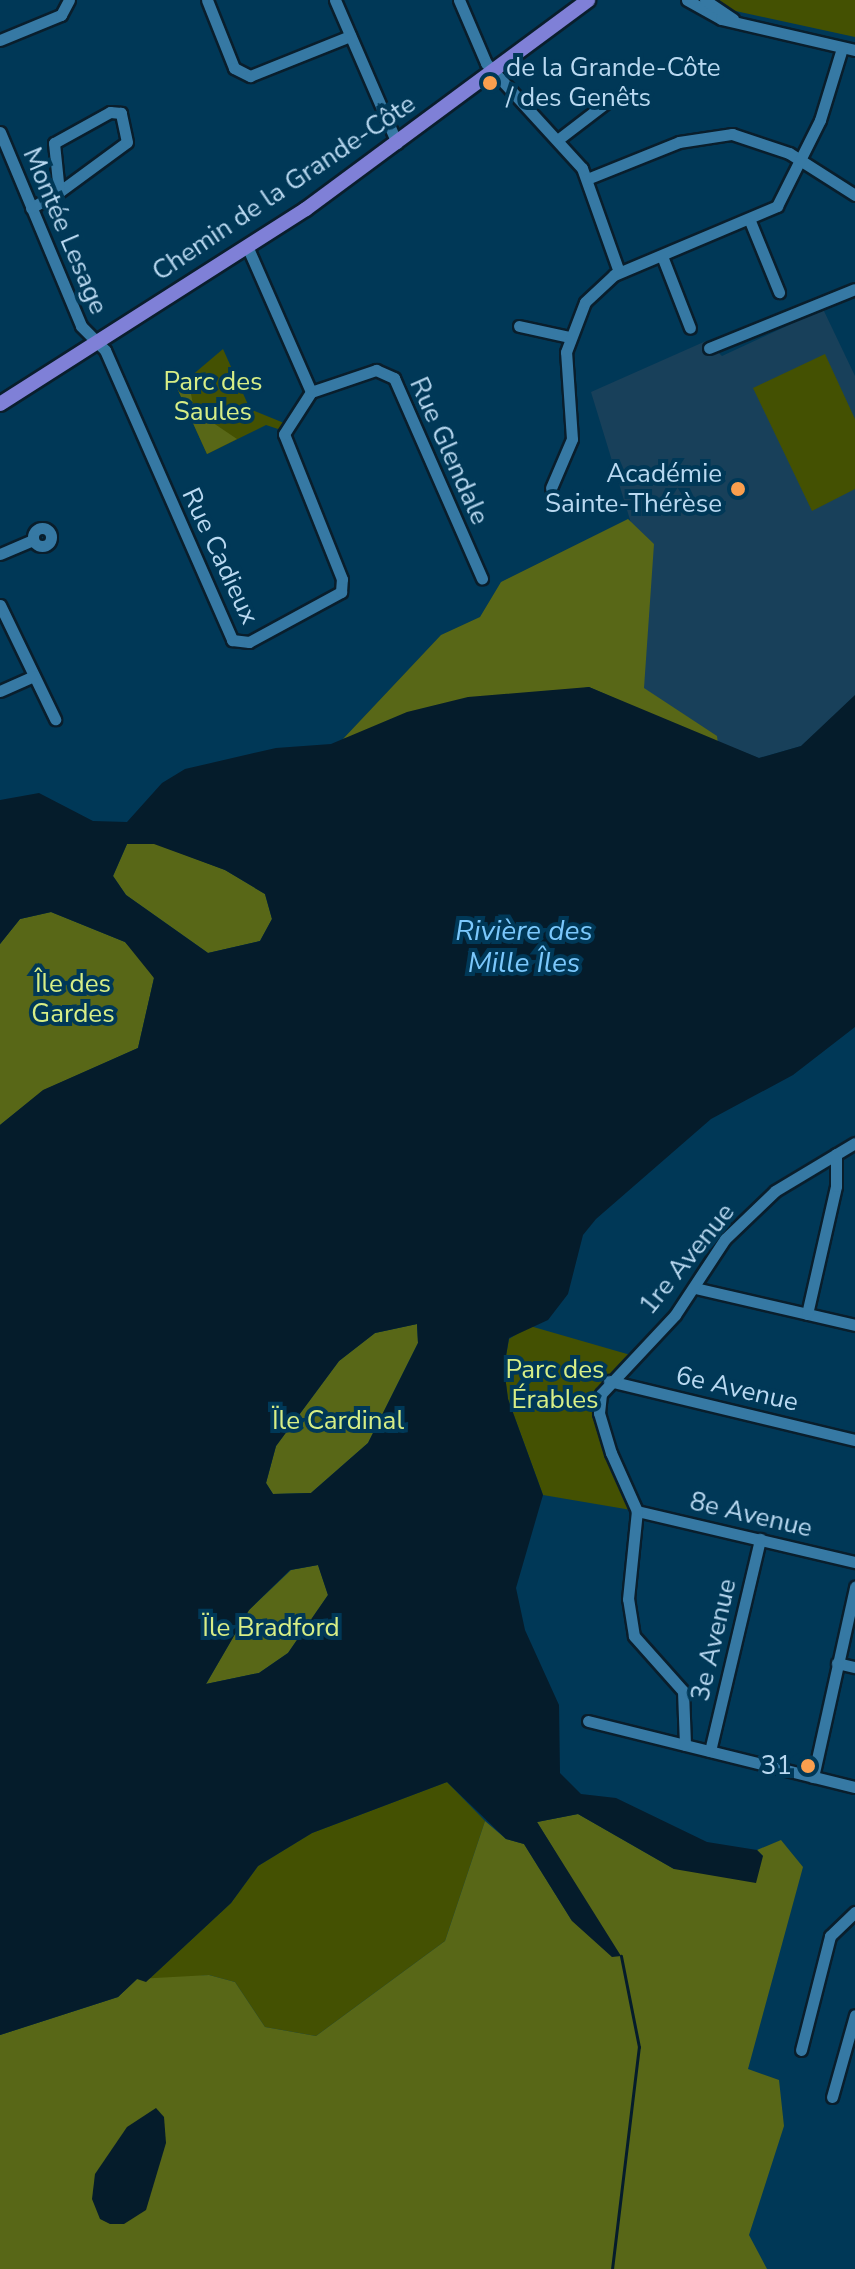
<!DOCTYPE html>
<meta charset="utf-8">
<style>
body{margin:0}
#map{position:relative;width:855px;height:2269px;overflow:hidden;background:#003857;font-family:"Nunito Sans",sans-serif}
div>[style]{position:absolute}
.built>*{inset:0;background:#18405a}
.green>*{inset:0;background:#445102}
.forest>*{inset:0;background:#586717}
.water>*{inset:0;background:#051c2b}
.stream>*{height:3px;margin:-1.5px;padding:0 1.5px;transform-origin:1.5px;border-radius:1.5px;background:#051c2b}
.roads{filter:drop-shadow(2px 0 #091e2c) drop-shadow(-2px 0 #091e2c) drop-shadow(0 2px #091e2c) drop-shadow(0 -2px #091e2c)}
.minor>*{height:11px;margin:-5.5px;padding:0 5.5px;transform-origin:5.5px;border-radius:5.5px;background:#3679a4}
.minor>.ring{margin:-5.5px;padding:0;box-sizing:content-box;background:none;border:11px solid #3679a4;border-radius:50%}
.major>*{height:14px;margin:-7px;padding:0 7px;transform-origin:7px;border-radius:7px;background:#7f80d7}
.dots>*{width:22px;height:22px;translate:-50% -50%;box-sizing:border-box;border:4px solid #003857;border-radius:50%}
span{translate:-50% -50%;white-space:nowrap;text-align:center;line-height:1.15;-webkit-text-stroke:8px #003857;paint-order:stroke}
.poi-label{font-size:26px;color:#b9d9f1}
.left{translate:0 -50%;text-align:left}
.right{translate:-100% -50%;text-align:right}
.street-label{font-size:26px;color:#b9d9f1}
.park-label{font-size:26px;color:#d7ee86}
.water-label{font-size:28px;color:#7bc8fc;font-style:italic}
</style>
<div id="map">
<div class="built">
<i style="clip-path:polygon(823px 309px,855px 376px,855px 699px,801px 746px,759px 758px,621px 704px,642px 559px,591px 392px,706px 341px,722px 356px)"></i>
</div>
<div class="green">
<i style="clip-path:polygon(713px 0,855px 0,855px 37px,731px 10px)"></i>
<i style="clip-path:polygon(223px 349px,250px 409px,284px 423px,281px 430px,266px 425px,207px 454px,177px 388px)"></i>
<i style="clip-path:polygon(825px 354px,855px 419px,855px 489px,812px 511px,753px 388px)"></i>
<i style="clip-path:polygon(530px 1326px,634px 1356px,609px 1381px,599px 1413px,637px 1511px,543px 1495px,508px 1399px,504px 1368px,509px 1339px)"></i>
<i style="clip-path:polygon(447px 1782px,485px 1821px,445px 1941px,316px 2036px,265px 2027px,235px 1982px,209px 1975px,146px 1982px,231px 1903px,258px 1866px,312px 1833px)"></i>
</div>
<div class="forest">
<i style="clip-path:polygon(188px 378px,194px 410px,237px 439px,207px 454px,177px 388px)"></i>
<i style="clip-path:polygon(628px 519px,654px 544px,644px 688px,717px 736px,718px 744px,589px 687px,343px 739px,441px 635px,480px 617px,501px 582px)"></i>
<i style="clip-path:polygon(154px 843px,225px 870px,265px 894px,272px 919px,260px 941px,208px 953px,126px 895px,113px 876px,127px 844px)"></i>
<i style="clip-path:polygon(51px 912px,125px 942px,143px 960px,154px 978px,138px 1048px,44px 1090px,0 1125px,0 944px,20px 919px)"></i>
<i style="clip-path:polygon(417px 1324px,418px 1343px,368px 1443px,311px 1493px,273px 1494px,266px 1483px,276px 1446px,339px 1361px,375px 1333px)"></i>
<i style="clip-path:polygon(318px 1565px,328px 1595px,288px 1653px,259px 1673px,206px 1684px,249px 1610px,291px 1570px)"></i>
<i style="clip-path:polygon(578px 1814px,674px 1869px,763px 1856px,757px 1850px,781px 1840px,803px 1867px,748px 2069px,779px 2080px,784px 2126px,749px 2235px,767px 2269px,0 2269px,0 2035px,118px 1997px,137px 1979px,209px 1975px,235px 1982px,265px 2027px,316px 2036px,445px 1941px,485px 1821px,506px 1839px,524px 1844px,572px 1921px,556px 1853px,537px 1822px)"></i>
</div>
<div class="water">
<i style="clip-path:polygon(evenodd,589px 687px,759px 758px,801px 746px,855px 695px,855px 1027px,793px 1075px,711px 1119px,596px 1219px,583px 1235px,568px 1294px,548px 1320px,509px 1338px,504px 1368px,508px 1399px,543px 1495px,516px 1588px,525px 1630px,559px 1705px,560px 1773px,581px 1794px,616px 1798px,707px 1842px,757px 1850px,763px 1856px,756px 1883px,674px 1869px,578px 1814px,537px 1822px,621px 1956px,612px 1957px,572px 1921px,524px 1844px,506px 1839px,447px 1782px,312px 1833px,258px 1866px,231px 1903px,146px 1982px,137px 1979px,118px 1997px,0 2035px,0 1125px,43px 1090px,138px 1048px,154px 978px,125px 942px,51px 912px,20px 919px,0 944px,0 800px,39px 793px,93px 821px,127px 822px,162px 783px,185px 769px,276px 748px,331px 744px,407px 712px,468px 697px,589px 687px,127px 844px,154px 844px,225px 870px,265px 894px,272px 919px,260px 941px,208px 953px,126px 895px,113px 876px,127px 844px,589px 687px,417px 1324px,418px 1343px,368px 1443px,311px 1493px,273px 1494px,266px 1483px,276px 1446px,339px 1361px,375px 1333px,417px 1324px,589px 687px,318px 1565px,328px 1595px,288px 1653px,259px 1673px,206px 1684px,249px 1610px,290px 1570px,318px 1565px)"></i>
<i style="clip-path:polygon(156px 2108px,164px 2117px,166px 2143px,146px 2210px,124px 2224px,110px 2224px,100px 2219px,92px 2199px,95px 2174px,127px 2127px)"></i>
</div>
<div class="stream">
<i style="left:612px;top:2269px;width:224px;rotate:-83.1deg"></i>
<i style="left:639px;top:2047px;width:93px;rotate:-101.2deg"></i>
</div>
<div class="roads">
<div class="minor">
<i style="left:207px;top:0;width:73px;rotate:68.3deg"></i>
<i style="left:234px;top:68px;width:18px;rotate:27deg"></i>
<i style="left:250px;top:76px;width:108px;rotate:-21.8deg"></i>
<i style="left:335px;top:0;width:156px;rotate:66.6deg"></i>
<i style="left:459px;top:0;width:69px;rotate:66.8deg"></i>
<i style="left:486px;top:63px;width:142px;rotate:47.6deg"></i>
<i style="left:582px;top:168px;width:110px;rotate:70.4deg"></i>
<i style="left:687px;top:0;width:39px;rotate:29deg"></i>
<i style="left:721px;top:19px;width:138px;rotate:13deg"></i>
<i style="left:705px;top:0;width:34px;rotate:34deg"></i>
<i style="left:0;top:40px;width:66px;rotate:-22.3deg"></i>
<i style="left:61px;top:15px;width:17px;rotate:-62deg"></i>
<i style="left:0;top:132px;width:210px;rotate:67.3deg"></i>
<i style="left:81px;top:326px;width:34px;rotate:45deg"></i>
<i style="left:105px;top:350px;width:317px;rotate:66.3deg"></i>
<i style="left:232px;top:640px;width:17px;rotate:7deg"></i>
<i style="left:249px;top:642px;width:105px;rotate:-28.5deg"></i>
<i style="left:341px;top:592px;width:13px;rotate:-86deg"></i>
<i style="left:342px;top:579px;width:156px;rotate:-111.8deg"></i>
<i style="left:284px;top:434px;width:50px;rotate:-57.3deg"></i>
<i style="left:311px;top:392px;width:69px;rotate:-18.7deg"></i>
<i style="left:376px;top:370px;width:20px;rotate:24deg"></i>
<i style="left:394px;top:378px;width:219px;rotate:66.3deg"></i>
<i style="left:560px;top:138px;width:59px;rotate:-37.5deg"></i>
<i style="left:587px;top:179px;width:99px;rotate:-21.9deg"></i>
<i style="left:679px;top:142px;width:54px;rotate:-8.6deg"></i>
<i style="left:732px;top:134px;width:60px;rotate:18.4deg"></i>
<i style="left:789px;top:153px;width:78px;rotate:32.5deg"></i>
<i style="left:31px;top:208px;width:32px;rotate:-30deg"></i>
<i style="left:59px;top:192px;width:84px;rotate:-36.3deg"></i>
<i style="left:127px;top:142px;width:30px;rotate:-102deg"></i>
<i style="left:121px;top:113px;width:11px;rotate:-175deg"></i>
<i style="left:110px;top:112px;width:64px;rotate:151deg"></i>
<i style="left:54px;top:143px;width:49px;rotate:84.2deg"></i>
<i style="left:750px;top:221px;width:77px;rotate:67.8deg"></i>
<i style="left:247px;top:246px;width:159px;rotate:66.3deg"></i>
<i style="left:662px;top:256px;width:77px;rotate:68.7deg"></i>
<i style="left:519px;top:326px;width:51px;rotate:12.4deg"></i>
<i style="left:709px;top:348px;width:157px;rotate:-22deg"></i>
<i style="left:551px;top:488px;width:53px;rotate:-66.8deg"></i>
<i style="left:572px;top:439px;width:87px;rotate:-93.9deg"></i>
<i style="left:566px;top:352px;width:53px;rotate:-69.2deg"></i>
<i style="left:585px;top:302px;width:40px;rotate:-43deg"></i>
<i style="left:614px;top:275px;width:177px;rotate:-22.9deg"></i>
<i style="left:777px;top:206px;width:96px;rotate:-63.4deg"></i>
<i style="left:820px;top:120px;width:75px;rotate:-73deg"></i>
<i class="ring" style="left:33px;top:528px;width:7px;height:7px"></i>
<i style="left:0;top:554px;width:36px;rotate:-23deg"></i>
<i style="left:0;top:605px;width:127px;rotate:64.2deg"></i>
<i style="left:0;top:691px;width:37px;rotate:-24deg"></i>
<i style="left:695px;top:1288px;width:164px;rotate:13deg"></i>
<i style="left:807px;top:1314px;width:131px;rotate:-77.2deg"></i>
<i style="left:836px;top:1186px;width:32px;rotate:-90deg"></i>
<i style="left:609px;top:1381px;width:253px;rotate:13.5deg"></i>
<i style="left:637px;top:1511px;width:224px;rotate:13.2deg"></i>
<i style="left:837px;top:1663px;width:18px;rotate:13deg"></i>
<i style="left:588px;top:1721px;width:275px;rotate:13.9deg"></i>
<i style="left:685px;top:1745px;width:54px;rotate:-92.1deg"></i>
<i style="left:683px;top:1691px;width:74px;rotate:-131.7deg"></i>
<i style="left:634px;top:1636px;width:37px;rotate:-99deg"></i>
<i style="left:628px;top:1599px;width:88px;rotate:-84.2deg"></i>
<i style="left:637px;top:1511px;width:64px;rotate:-114.1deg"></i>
<i style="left:611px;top:1453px;width:42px;rotate:-106.7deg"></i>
<i style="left:599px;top:1413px;width:19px;rotate:-84deg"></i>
<i style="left:601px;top:1394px;width:108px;rotate:-46.9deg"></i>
<i style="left:675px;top:1315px;width:91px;rotate:-56.7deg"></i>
<i style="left:725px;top:1239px;width:69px;rotate:-43.8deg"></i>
<i style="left:775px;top:1191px;width:93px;rotate:-31deg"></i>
<i style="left:710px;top:1751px;width:218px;rotate:-76.7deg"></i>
<i style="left:813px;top:1777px;width:195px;rotate:-77.5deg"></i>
<i style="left:801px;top:2050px;width:118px;rotate:-75.7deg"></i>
<i style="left:830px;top:1936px;width:35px;rotate:-44deg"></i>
<i style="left:832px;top:2097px;width:85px;rotate:-74.3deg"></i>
</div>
<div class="major">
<i style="left:0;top:404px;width:363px;rotate:-32.5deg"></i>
<i style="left:306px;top:209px;width:351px;rotate:-36.5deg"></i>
</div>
</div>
<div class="dots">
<i style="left:490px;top:83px;background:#fa9f4e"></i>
<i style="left:738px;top:489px;background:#fa9f4e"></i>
<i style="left:808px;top:1766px;background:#fa9f4e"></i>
</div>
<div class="poi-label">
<span class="left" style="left:506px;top:83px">de la Grande-Côte<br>/ des Genêts</span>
<span class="right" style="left:722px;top:489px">Académie<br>Sainte-Thérèse</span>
<span class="right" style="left:792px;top:1766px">31</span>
</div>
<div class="street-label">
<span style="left:284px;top:188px;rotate:-34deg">Chemin de la Grande-Côte</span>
<span style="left:65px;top:231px;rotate:67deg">Montée Lesage</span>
<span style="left:449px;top:451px;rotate:66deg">Rue Glendale</span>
<span style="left:220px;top:556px;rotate:65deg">Rue Cadieux</span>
<span style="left:687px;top:1259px;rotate:-51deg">1re Avenue</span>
<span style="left:737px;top:1389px;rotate:13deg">6e Avenue</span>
<span style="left:751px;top:1515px;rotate:13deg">8e Avenue</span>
<span style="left:714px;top:1640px;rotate:-77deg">3e Avenue</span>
</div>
<div class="park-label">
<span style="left:213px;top:397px">Parc des<br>Saules</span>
<span style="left:73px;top:999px">Île des<br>Gardes</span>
<span style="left:555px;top:1385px">Parc des<br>Érables</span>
<span style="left:338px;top:1421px">Ïle Cardinal</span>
<span style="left:271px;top:1628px">Ïle Bradford</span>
</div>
<div class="water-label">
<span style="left:524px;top:947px">Rivière des<br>Mille Îles</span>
</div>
</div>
